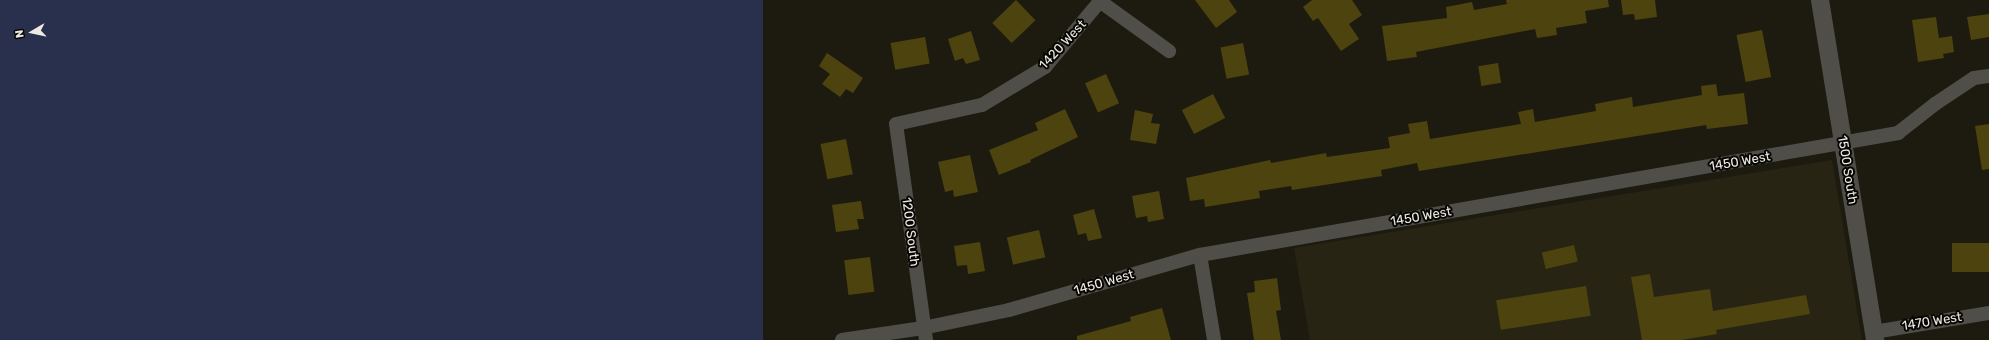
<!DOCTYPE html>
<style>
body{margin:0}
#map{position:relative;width:1989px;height:340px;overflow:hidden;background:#1d1b10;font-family:Rubik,sans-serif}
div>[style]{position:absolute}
.built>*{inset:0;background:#272413}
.green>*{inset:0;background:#29304e;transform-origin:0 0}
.building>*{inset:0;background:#4d430e;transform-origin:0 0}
.minor>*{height:14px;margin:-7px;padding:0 7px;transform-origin:7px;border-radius:7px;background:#4f4e48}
.tertiary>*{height:18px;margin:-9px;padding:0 9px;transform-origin:9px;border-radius:9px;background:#4f4e48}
span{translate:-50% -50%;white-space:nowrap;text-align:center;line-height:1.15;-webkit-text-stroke:4px #070603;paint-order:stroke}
.street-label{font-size:13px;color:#eceae3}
.north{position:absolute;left:12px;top:12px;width:40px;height:40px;-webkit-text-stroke:3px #070603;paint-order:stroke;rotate:261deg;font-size:11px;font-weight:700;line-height:16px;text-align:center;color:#eceae3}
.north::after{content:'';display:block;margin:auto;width:14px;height:18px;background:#eceae3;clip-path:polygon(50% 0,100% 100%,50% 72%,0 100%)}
</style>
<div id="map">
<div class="built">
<i style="clip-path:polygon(1832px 160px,1862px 340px,1310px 340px,1294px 248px)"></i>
</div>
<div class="green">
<i style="left:0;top:0;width:763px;height:340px"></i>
</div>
<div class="building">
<i style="left:1016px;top:0;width:28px;height:33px;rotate:46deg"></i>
<i style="clip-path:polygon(1195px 0,1229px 0,1237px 12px,1216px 28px)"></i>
<i style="clip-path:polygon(1312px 0,1352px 0,1362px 15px,1349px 24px,1359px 39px,1341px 51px,1318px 18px,1313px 21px,1303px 7px)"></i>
<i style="clip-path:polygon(1506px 0,1608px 0,1609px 7px,1585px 11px,1587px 23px,1556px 28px,1557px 35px,1537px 38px,1535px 29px,1416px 52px,1417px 57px,1387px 61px,1382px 26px,1447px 18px,1446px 7px,1472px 2px,1474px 10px,1507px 4px)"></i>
<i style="clip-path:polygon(1621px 0,1655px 0,1657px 17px,1635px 20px,1634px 14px,1623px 15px)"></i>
<i style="clip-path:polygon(1989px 14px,1989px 37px,1971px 40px,1967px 17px)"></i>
<i style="clip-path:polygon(1936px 17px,1939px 38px,1952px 36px,1954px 52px,1943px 54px,1944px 58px,1918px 62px,1912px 20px)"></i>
<i style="left:1762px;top:30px;width:48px;height:26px;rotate:79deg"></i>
<i style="clip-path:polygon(971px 31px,980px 60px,966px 64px,963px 58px,955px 61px,948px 39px)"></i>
<i style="left:925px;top:37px;width:27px;height:35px;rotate:80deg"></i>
<i style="left:1243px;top:43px;width:32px;height:23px;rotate:79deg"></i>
<i style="clip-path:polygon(827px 53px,863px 78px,853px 93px,846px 89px,840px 97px,822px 84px,830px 74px,819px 66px)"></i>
<i style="left:1498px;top:63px;width:20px;height:20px;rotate:81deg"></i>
<i style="left:1106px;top:74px;width:32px;height:23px;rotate:66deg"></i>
<i style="clip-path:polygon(1716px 84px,1718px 96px,1744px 93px,1748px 124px,1707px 129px,1706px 125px,1419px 171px,1417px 163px,1381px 170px,1382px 176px,1292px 190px,1291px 186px,1259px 191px,1260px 198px,1205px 207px,1204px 199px,1190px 201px,1186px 178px,1270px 160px,1271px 163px,1326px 153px,1327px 157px,1390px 148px,1388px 137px,1410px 133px,1408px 124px,1427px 121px,1430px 139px,1521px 124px,1518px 112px,1533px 109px,1535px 122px,1596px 111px,1595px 104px,1632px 97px,1633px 107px,1702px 95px,1701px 86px)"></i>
<i style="left:1213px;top:94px;width:27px;height:35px;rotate:63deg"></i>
<i style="clip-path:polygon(1065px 109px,1078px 137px,1030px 160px,1031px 162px,999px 175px,989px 150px,1038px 130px,1035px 123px)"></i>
<i style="clip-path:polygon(1135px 110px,1153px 114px,1151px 123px,1160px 124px,1156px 144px,1130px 140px)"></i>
<i style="clip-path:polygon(1989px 124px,1989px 169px,1982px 170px,1975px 126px)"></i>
<i style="left:846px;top:139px;width:36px;height:26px;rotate:79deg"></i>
<i style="clip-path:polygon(970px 155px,978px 192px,954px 197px,953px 190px,945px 192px,938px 162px)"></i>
<i style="clip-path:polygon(1159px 191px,1164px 219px,1148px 222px,1147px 216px,1136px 218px,1132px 196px)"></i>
<i style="clip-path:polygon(861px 201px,864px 219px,857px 219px,859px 229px,836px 232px,832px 205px)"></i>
<i style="clip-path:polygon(1094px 209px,1102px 238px,1088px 241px,1086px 233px,1078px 235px,1073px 215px)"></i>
<i style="left:1039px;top:230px;width:28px;height:33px;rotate:77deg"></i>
<i style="clip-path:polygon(980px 242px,985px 271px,968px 274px,967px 265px,957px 266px,954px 246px)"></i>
<i style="left:1989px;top:243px;width:29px;height:37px;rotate:90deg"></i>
<i style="left:1574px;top:245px;width:17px;height:33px;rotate:77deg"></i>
<i style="left:870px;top:257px;width:35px;height:26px;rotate:83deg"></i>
<i style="clip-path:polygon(1650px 274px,1654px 297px,1710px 289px,1713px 311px,1806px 295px,1810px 314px,1716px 330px,1717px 334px,1681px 340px,1642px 340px,1631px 277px)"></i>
<i style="clip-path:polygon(1277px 278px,1281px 310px,1276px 311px,1281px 340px,1254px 340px,1247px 293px,1255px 292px,1254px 281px)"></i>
<i style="left:1586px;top:286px;width:30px;height:91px;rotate:81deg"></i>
<i style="clip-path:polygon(1162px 308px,1171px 340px,1077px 340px,1077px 336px,1131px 321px,1130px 317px)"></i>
</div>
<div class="minor">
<i style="left:1101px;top:2px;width:84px;rotate:35.8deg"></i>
<i style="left:1200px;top:255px;width:86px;rotate:80.6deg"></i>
<i style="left:1874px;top:332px;width:117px;rotate:-9.4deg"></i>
<i style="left:842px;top:340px;width:82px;rotate:-8.4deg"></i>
<i style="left:923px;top:328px;width:88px;rotate:-11.8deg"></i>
<i style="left:1009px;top:310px;width:199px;rotate:-16.1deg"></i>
<i style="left:1200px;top:255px;width:709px;rotate:-9.91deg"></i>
<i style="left:1898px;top:133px;width:47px;rotate:-38.1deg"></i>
<i style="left:1935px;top:104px;width:47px;rotate:-33.7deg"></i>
<i style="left:1974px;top:78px;width:15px;rotate:-8deg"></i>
<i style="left:926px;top:340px;width:218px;rotate:-97.9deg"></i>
<i style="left:896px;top:124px;width:88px;rotate:-12.5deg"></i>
<i style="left:982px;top:105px;width:74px;rotate:-31.1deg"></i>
<i style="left:1045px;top:67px;width:87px;rotate:-50.1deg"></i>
</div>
<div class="tertiary">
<i style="left:1820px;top:0;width:344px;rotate:80.8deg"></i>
</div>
<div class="street-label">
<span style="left:1063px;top:45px;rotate:-47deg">1420 West</span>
<span style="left:1740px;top:162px;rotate:-10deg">1450 West</span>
<span style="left:1847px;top:170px;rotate:81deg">1500 South</span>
<span style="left:1421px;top:217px;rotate:-10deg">1450 West</span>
<span style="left:910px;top:232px;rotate:83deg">1200 South</span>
<span style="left:1104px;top:283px;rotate:-16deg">1450 West</span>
<span style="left:1932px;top:322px;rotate:-9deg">1470 West</span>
</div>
<div class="north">N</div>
</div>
